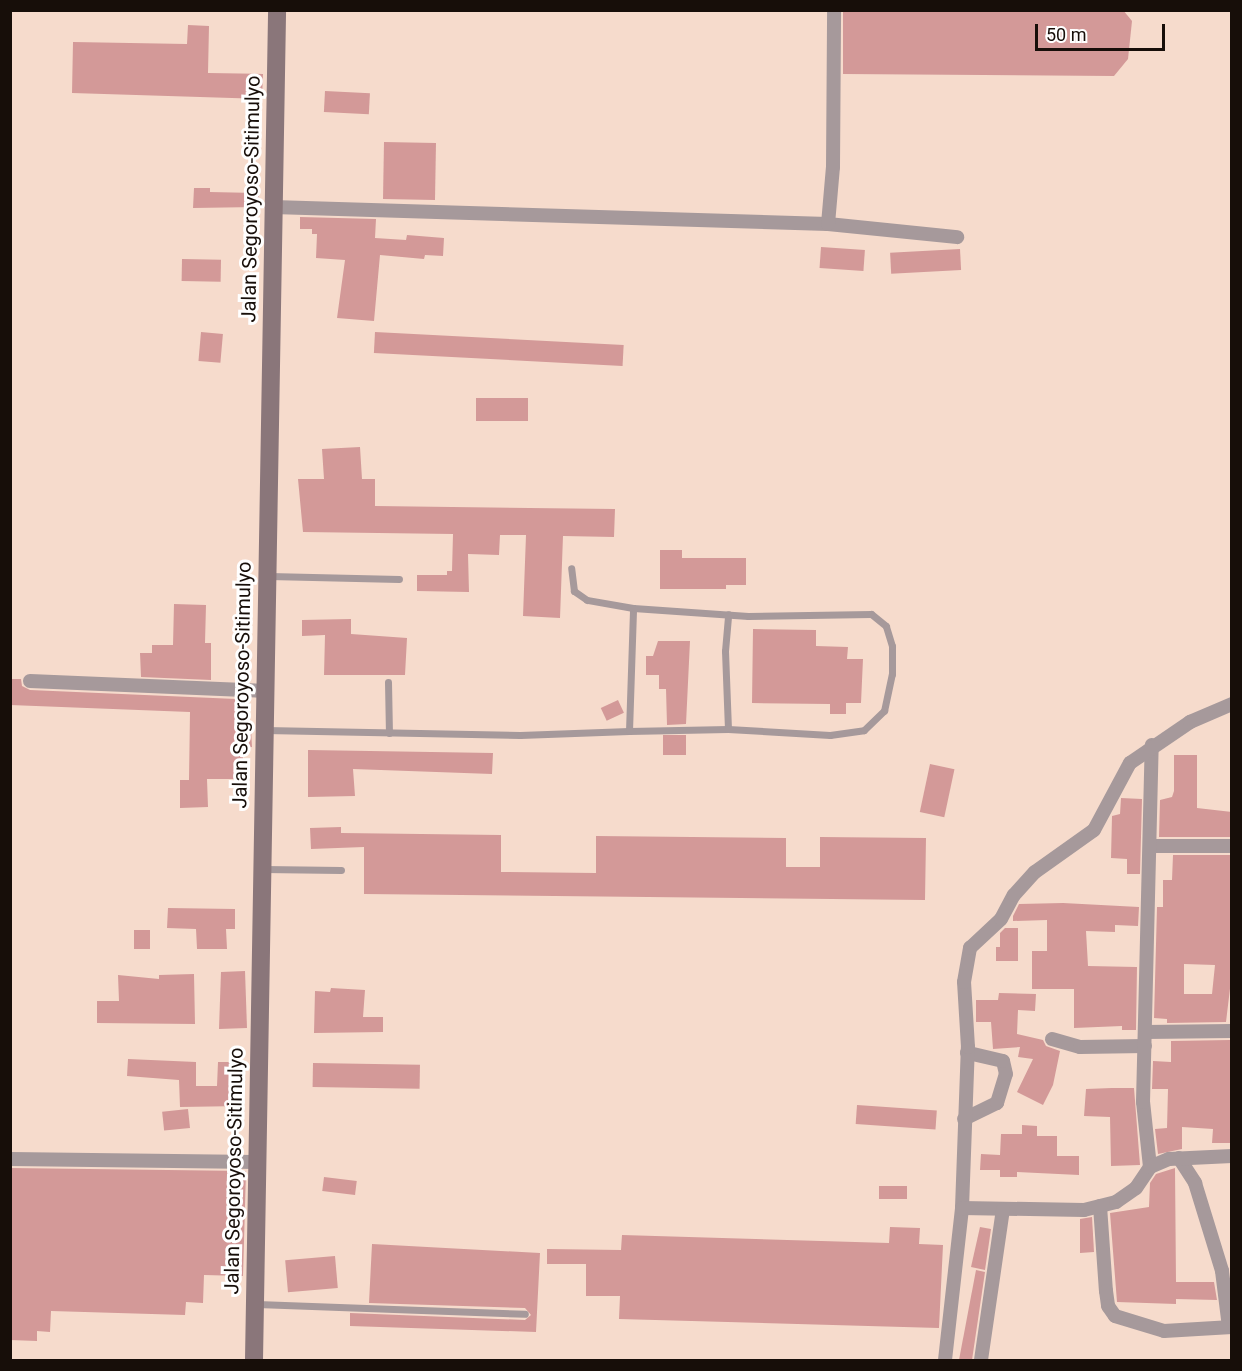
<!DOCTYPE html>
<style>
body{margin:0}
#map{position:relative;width:1242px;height:1371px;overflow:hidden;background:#f6dbcc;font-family:Roboto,sans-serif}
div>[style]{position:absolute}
.building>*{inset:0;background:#d39998;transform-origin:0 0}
.lane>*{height:7px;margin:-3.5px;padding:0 3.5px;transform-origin:3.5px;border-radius:3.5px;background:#a6999b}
.street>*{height:14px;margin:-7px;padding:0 7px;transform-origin:7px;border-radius:7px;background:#a6999b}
.secondary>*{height:18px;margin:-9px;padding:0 9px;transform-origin:9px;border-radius:9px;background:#8a767a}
span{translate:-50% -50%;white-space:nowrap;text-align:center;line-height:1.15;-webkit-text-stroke:6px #fff;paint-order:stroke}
.street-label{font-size:20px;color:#170e09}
.frame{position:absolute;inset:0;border:12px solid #170e09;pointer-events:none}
.scale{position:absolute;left:1035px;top:24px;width:130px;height:27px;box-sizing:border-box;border:3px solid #170e09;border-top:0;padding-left:8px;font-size:18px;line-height:21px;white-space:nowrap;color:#170e09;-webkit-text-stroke:4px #fff;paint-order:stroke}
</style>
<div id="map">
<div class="building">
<i style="clip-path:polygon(843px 10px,1123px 10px,1132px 21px,1128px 59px,1114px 76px,843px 74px)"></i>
<i style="clip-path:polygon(188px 25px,209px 26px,208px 73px,263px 74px,262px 99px,72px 93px,73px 42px,187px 44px)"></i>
<i style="left:325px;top:91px;width:45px;height:21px;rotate:3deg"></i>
<i style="left:384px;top:142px;width:52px;height:57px;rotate:1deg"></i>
<i style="clip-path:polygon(194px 188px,210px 188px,210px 192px,259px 193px,259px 207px,193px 208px)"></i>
<i style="clip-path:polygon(300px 217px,376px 219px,375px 238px,406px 240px,407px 235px,444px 238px,443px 256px,425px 255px,424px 259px,380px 255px,374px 321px,337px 318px,345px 260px,316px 258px,317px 234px,312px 234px,312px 229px,300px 229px)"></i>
<i style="left:821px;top:247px;width:44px;height:21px;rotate:4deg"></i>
<i style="left:960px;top:249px;width:21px;height:70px;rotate:87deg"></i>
<i style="left:182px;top:259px;width:39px;height:22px;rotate:1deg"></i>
<i style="left:201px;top:332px;width:22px;height:29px;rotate:5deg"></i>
<i style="left:375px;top:332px;width:249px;height:21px;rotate:3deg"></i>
<i style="left:476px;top:398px;width:52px;height:23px"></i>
<i style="clip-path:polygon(360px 447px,362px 479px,375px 479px,375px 506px,615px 509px,614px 537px,563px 536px,560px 618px,523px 616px,526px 535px,500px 535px,499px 555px,468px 554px,469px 592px,417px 591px,417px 575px,447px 575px,447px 571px,452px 571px,453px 534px,303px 532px,298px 479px,324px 479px,322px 449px)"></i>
<i style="clip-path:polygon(660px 550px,682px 550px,682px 558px,746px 558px,746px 585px,726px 585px,726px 589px,660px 589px)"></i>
<i style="clip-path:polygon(174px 604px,206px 605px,205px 643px,211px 643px,211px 680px,141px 677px,140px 653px,152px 653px,152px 645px,173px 645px)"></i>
<i style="clip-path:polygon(351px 619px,351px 634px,407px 638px,405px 675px,324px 675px,325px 635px,302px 636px,302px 620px)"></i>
<i style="clip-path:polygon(753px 629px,816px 630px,816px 646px,848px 647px,847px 659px,863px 659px,861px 703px,846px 703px,846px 714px,830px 714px,830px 704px,752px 703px)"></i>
<i style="clip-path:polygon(658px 641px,690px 641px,686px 724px,667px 725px,666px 689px,659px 689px,659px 675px,646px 675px,646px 656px,653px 656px)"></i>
<i style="clip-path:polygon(10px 679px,21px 679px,22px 686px,30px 690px,236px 699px,235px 729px,251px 728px,252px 747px,243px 748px,243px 779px,207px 779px,208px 807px,180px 808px,180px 780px,189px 780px,190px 712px,10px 705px)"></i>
<i style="left:618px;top:700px;width:14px;height:19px;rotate:65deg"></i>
<i style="left:686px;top:735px;width:20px;height:23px;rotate:90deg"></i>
<i style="clip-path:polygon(308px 750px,493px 753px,492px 774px,353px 769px,355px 796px,308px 797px)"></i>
<i style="clip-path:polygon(1174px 755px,1197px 755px,1197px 808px,1232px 812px,1232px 837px,1159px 837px,1160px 800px,1172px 797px,1174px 791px)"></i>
<i style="left:930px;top:764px;width:25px;height:49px;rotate:12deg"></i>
<i style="clip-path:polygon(1121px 798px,1142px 799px,1140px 874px,1127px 874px,1127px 859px,1111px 858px,1112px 816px,1120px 814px)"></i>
<i style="clip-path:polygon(341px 827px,341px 833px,501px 835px,501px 872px,596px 873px,596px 836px,786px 838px,786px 867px,820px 867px,820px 837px,926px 838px,925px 900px,364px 894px,364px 847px,311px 849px,310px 828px)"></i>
<i style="clip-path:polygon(evenodd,1173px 855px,1232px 855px,1232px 972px,1226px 1022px,1167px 1023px,1167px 1019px,1154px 1018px,1157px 907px,1163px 907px,1163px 880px,1172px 880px,1173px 855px,1184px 964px,1215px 965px,1212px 994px,1184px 994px,1184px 964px)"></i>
<i style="clip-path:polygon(1063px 903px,1139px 907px,1138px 926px,1115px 925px,1115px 932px,1086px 931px,1088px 966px,1137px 967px,1136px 1030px,1122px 1030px,1122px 1026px,1074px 1028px,1074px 989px,1032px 989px,1032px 951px,1047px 951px,1047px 920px,1013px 921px,1013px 916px,1019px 904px)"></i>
<i style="clip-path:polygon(168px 908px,235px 909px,235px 929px,226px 929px,227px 949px,197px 949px,196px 929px,167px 928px)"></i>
<i style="clip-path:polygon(1005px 928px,1018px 928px,1018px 961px,996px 961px,996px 947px,1000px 947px,1000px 933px)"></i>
<i style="left:134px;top:930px;width:16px;height:19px"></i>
<i style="clip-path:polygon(245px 971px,247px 1028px,219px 1029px,221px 972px)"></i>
<i style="clip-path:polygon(194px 974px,195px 1024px,97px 1023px,97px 1001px,119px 1001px,118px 975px,159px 979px,159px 975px)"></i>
<i style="clip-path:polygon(331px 988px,365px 990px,363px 1017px,383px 1017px,383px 1032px,314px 1033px,315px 991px,330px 992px)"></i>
<i style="clip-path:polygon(999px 993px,1036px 994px,1035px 1011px,1018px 1010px,1017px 1034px,1043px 1040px,1046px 1046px,1060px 1051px,1053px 1085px,1043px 1105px,1017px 1092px,1033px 1059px,1018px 1057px,1020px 1047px,993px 1049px,991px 1022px,976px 1022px,976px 1000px,998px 1000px)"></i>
<i style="clip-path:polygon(1230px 1040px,1232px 1143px,1212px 1143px,1213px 1129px,1182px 1127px,1182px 1149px,1158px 1154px,1155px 1129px,1167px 1128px,1168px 1089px,1152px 1089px,1153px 1061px,1171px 1062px,1171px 1041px)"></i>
<i style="clip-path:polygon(128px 1059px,196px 1062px,196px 1086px,217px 1086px,218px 1062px,241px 1062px,241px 1106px,180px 1107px,179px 1080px,127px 1076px)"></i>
<i style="left:313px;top:1063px;width:107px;height:24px;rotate:1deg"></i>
<i style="clip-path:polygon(1112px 1088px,1134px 1088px,1140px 1165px,1111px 1166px,1110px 1117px,1084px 1116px,1086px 1089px)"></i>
<i style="left:857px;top:1105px;width:80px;height:19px;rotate:4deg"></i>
<i style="left:188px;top:1109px;width:19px;height:26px;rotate:84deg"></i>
<i style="clip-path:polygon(1022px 1125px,1037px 1126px,1037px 1136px,1057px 1136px,1057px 1156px,1079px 1156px,1079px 1175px,1017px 1172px,1017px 1177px,1000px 1177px,1000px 1170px,980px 1170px,981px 1154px,1000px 1155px,1001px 1134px,1022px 1134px)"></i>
<i style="clip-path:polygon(10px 1168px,246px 1171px,243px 1276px,204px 1275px,203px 1303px,186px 1302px,185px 1315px,51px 1311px,50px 1332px,37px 1331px,37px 1341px,10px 1340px)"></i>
<i style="clip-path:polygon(1175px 1168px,1176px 1282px,1214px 1282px,1217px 1300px,1176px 1299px,1176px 1304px,1117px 1302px,1110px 1213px,1149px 1207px,1150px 1183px,1156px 1174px)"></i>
<i style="left:324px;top:1177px;width:33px;height:14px;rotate:7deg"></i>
<i style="left:879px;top:1186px;width:28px;height:13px"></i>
<i style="clip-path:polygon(1092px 1217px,1094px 1252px,1080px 1253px,1080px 1219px)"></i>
<i style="clip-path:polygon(890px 1227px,920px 1228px,919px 1244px,943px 1245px,939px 1328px,619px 1319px,620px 1296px,586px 1296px,586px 1264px,547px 1264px,547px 1249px,621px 1250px,622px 1235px,889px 1243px)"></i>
<i style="clip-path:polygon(980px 1227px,991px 1229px,985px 1270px,971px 1267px)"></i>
<i style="clip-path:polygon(372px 1244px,540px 1253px,536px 1332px,350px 1326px,350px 1313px,525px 1320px,531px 1315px,525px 1308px,369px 1303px)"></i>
<i style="left:335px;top:1256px;width:32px;height:50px;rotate:85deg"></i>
<i style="clip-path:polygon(976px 1270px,985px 1272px,972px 1360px,959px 1360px)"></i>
</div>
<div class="lane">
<i style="left:269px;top:576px;width:130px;rotate:1.3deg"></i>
<i style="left:388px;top:682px;width:51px;rotate:88.9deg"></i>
<i style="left:728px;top:729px;width:78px;rotate:-92.2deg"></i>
<i style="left:725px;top:651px;width:37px;rotate:-85deg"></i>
<i style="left:265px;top:730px;width:255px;rotate:1.1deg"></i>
<i style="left:520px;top:735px;width:109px;rotate:-2.1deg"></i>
<i style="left:629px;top:731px;width:123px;rotate:-88.1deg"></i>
<i style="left:633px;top:608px;width:47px;rotate:-170.1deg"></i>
<i style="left:587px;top:600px;width:16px;rotate:-145deg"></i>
<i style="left:574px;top:591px;width:23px;rotate:-97deg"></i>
<i style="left:629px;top:731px;width:99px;rotate:-1.2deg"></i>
<i style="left:728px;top:729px;width:102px;rotate:3.4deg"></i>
<i style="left:830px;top:735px;width:34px;rotate:-8deg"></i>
<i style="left:864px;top:730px;width:28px;rotate:-44deg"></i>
<i style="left:884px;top:711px;width:38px;rotate:-78deg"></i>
<i style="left:892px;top:674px;width:28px;rotate:-90deg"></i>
<i style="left:892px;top:646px;width:21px;rotate:-107deg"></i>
<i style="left:886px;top:626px;width:19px;rotate:-141deg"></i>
<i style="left:871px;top:614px;width:123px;rotate:179.1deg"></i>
<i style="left:748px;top:616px;width:115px;rotate:-176deg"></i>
<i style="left:263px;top:869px;width:78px;rotate:0.7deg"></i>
<i style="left:257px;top:1304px;width:268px;rotate:2.1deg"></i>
</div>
<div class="street">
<i style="left:273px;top:207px;width:555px;rotate:1.75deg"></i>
<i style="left:828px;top:224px;width:130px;rotate:5.8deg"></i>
<i style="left:828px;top:224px;width:57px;rotate:-85deg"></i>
<i style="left:833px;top:167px;width:157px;rotate:-89.6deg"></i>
<i style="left:30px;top:681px;width:235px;rotate:2.4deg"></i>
<i style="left:1152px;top:846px;width:80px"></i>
<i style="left:1145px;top:1032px;width:87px;rotate:-0.7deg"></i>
<i style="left:1052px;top:1039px;width:29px;rotate:16deg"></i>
<i style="left:1080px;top:1047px;width:65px;rotate:-0.9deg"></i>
<i style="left:964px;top:1119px;width:37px;rotate:-26deg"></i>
<i style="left:997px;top:1103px;width:30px;rotate:-73deg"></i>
<i style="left:1006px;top:1074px;width:13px;rotate:-103deg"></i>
<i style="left:1003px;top:1061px;width:37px;rotate:-167deg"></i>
<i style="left:1179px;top:1158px;width:30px;rotate:57deg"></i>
<i style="left:1195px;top:1183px;width:92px;rotate:72.9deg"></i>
<i style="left:1222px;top:1271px;width:56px;rotate:82.9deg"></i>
<i style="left:10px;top:1159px;width:247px;rotate:0.7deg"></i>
<i style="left:1150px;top:1167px;width:65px;rotate:-96.1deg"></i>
<i style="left:1143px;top:1102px;width:357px;rotate:-88.6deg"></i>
<i style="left:1100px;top:1206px;width:85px;rotate:86deg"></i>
<i style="left:1106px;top:1291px;width:15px;rotate:82deg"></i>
<i style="left:1108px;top:1306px;width:12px;rotate:55deg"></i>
<i style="left:1115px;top:1316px;width:51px;rotate:17deg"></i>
<i style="left:1164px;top:1331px;width:68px;rotate:-3.4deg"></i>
<i style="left:962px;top:1208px;width:161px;rotate:-87.9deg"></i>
<i style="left:968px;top:1047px;width:65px;rotate:-93.5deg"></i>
<i style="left:964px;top:982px;width:35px;rotate:-80deg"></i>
<i style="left:970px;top:948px;width:42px;rotate:-43.1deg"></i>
<i style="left:1001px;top:919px;width:27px;rotate:-62deg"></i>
<i style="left:1014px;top:895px;width:31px;rotate:-48deg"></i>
<i style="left:1035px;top:872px;width:72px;rotate:-35.4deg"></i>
<i style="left:1094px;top:830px;width:76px;rotate:-61.8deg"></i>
<i style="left:1130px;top:763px;width:73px;rotate:-34.3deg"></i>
<i style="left:1190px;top:722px;width:46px;rotate:-23.2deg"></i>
<i style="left:945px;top:1360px;width:153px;rotate:-83.6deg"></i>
<i style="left:962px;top:1208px;width:122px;rotate:0.9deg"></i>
<i style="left:1084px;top:1210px;width:33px;rotate:-14deg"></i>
<i style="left:1116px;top:1202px;width:24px;rotate:-35deg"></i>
<i style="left:1136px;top:1188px;width:25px;rotate:-56deg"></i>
<i style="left:1150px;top:1167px;width:21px;rotate:-23deg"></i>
<i style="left:1169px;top:1159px;width:63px;rotate:-2.7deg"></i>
<i style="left:981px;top:1360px;width:152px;rotate:-81.7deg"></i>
</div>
<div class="secondary">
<i style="left:254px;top:1360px;width:1350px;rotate:-89.02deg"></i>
</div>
<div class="street-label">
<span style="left:251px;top:199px;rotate:-89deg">Jalan Segoroyoso-Sitimulyo</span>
<span style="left:242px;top:685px;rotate:-89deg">Jalan Segoroyoso-Sitimulyo</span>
<span style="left:234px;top:1171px;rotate:-89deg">Jalan Segoroyoso-Sitimulyo</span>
</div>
<div class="frame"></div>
<div class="scale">50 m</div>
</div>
